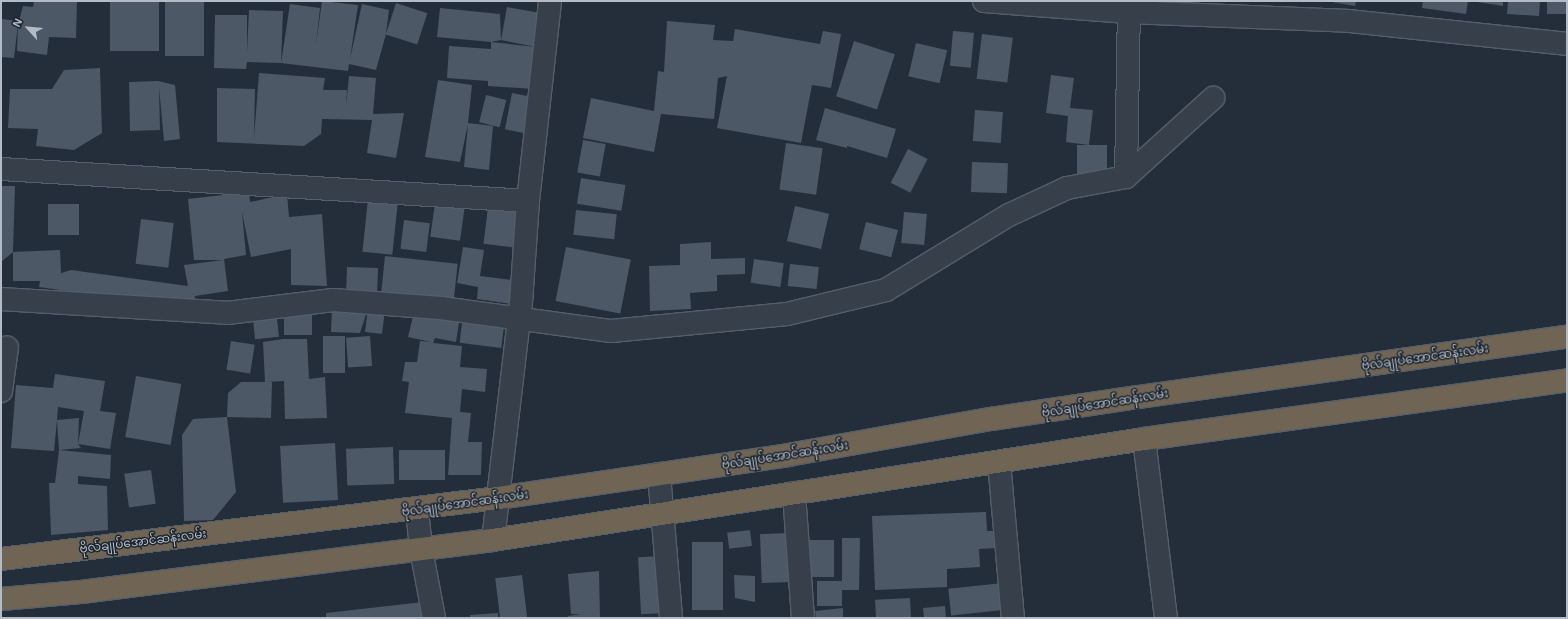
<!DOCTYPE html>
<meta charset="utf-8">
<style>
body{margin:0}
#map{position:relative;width:1568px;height:619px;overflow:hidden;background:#242e3a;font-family:"Exo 2","Noto Sans Myanmar",sans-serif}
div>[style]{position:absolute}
.building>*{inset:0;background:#4c5865;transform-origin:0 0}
.roads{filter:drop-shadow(1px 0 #565e68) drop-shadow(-1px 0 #565e68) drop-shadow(0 1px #565e68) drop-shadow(0 -1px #565e68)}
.street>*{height:22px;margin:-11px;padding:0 11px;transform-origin:11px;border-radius:11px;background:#37404a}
.highway>*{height:22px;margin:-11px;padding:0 11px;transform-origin:11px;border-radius:11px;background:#706455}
span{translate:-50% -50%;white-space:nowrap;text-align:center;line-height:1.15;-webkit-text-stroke:3px #1d252f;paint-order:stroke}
.street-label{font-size:12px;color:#b3bbc6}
.frame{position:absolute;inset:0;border:2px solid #b3bbc6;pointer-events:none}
.north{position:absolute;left:8px;top:8px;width:40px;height:40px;-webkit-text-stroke:3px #1d252f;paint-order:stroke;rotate:297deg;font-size:11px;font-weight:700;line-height:16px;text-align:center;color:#b3bbc6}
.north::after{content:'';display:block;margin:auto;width:14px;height:18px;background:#b3bbc6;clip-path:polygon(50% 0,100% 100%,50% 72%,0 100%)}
</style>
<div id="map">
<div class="building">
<i style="clip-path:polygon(34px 1px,77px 1px,76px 38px,49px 37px,47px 55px,17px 51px,18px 24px,14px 58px,1px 57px,1px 19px,19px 21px,23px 6px,33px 7px)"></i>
<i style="left:110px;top:1px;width:49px;height:50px"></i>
<i style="left:165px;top:1px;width:39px;height:55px"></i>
<i style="clip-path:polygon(322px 1px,358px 5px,350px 59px,362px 4px,389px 10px,386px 34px,376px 70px,349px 64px,348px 71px,281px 63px,290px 4px,320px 8px,316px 45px)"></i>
<i style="clip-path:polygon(1326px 1px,1356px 1px,1355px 6px)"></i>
<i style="clip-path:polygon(1423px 1px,1468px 1px,1466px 14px,1422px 8px)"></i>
<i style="clip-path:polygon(1471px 1px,1503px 1px,1503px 6px)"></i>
<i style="clip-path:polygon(1508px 1px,1540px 1px,1539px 16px,1507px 14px)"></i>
<i style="left:1547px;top:1px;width:20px;height:13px"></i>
<i style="left:396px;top:3px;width:33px;height:33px;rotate:18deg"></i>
<i style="clip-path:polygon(507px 7px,546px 14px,534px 89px,488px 86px,488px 81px,447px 78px,449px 46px,491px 49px,491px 42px,437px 37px,440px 8px,500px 14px,501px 40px,491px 42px,536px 47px,501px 40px)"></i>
<i style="clip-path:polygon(249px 10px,283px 11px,281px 63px,247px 62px,246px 69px,214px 68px,215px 15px,247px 15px,247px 52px)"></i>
<i style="clip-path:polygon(667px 21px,715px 25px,713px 40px,733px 41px,735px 29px,820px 44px,823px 31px,841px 34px,831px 88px,812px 85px,801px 143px,717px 128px,727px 76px,718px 78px,714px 119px,661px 114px,654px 152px,583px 138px,591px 98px,654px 111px,658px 71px,664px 72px)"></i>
<i style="left:953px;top:31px;width:21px;height:35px;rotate:5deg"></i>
<i style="left:982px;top:34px;width:31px;height:45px;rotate:7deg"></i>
<i style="left:854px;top:41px;width:43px;height:58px;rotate:18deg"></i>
<i style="left:916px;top:43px;width:32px;height:34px;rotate:13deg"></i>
<i style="clip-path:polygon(100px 68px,102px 133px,74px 150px,36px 146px,38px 129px,8px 128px,10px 89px,52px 89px,64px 70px)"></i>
<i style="clip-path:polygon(259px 73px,325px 78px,323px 90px,347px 90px,346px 108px,349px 76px,376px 78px,373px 114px,404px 113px,396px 158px,367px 153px,372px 120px,322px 119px,321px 134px,304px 146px,217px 142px,217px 88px,255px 89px,254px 138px)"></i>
<i style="clip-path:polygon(1051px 75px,1074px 78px,1070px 108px,1093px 110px,1089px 145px,1107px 145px,1107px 173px,1077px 174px,1077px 145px,1089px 145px,1066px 142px,1068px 116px,1046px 113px)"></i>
<i style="clip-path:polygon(438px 80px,472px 85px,468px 123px,493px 126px,489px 170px,464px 167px,468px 124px,460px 162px,425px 157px)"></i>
<i style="clip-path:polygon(158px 81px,175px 85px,180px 139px,164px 141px,159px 87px,160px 130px,130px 131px,129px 82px)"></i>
<i style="left:512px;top:93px;width:26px;height:37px;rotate:11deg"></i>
<i style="left:486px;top:95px;width:21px;height:28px;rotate:14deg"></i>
<i style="clip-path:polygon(825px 108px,896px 129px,887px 158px,847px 146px,847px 148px,816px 140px)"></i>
<i style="left:975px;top:110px;width:28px;height:31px;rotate:4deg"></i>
<i style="left:583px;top:140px;width:23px;height:33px;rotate:10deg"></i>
<i style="left:786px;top:143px;width:37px;height:47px;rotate:8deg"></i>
<i style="left:908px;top:149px;width:22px;height:38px;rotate:27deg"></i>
<i style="left:972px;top:162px;width:36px;height:30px;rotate:2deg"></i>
<i style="left:581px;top:178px;width:45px;height:26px;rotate:9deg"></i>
<i style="clip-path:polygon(1px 186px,15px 186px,13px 252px,60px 250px,61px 273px,71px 270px,188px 286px,184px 265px,223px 260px,194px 260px,188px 199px,249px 192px,250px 202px,287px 194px,289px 217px,322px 214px,327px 286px,291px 285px,291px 249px,251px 257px,242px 212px,246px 255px,224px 259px,228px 291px,195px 296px,193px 309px,39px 287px,40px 281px,13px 281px,13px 252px,1px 262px)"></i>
<i style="left:368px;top:199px;width:30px;height:53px;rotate:6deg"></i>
<i style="left:435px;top:203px;width:30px;height:34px;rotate:8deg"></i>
<i style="left:48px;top:204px;width:31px;height:31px"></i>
<i style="left:795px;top:206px;width:35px;height:36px;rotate:13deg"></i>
<i style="left:488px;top:207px;width:31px;height:37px;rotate:7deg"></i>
<i style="left:576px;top:210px;width:41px;height:25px;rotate:6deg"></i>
<i style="left:904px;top:212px;width:23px;height:31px;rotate:5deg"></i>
<i style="left:141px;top:219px;width:33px;height:45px;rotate:7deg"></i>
<i style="left:404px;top:220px;width:26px;height:29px;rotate:7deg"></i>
<i style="left:866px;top:222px;width:33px;height:28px;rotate:14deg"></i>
<i style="clip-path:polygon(711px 242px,711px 259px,745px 258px,745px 274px,717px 275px,717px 291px,690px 293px,691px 309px,650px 311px,649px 266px,680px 265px,680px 244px)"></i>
<i style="clip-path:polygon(463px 247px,484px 250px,480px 276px,521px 281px,518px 305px,477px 299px,478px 287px,457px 283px)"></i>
<i style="left:566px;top:247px;width:66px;height:55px;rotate:11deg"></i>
<i style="left:385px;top:256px;width:73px;height:39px;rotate:6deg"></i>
<i style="left:754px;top:259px;width:30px;height:24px;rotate:8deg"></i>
<i style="left:790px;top:264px;width:29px;height:22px;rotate:6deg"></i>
<i style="left:347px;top:267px;width:31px;height:31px;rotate:2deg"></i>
<i style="left:284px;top:306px;width:28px;height:29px"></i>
<i style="clip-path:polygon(332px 307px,368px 308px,385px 310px,382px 334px,365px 332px,368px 308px,360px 333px,331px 332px)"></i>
<i style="clip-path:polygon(415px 308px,460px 316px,456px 342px,435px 338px,433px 343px,462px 346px,460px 367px,487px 369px,485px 392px,462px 389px,460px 412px,471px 413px,468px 442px,482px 442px,481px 475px,448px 475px,452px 418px,405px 413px,409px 382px,402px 381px,405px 362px,417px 362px,420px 341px,431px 342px,408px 337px)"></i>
<i style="left:276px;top:309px;width:28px;height:24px;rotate:84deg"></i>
<i style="left:463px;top:315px;width:42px;height:28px;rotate:7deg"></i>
<i style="left:323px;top:336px;width:22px;height:37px"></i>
<i style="left:370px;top:336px;width:30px;height:24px;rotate:86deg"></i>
<i style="clip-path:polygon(283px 339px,307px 339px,309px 379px,325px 377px,327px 418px,285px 419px,284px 381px,265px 382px,272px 382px,271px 418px,227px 417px,228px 393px,241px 382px,265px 382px,263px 342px)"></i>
<i style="left:231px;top:341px;width:24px;height:29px;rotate:9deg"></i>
<i style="clip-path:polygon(evenodd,55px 374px,105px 381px,100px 411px,116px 413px,110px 449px,78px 444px,81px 448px,59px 450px,111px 455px,110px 479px,78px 476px,78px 484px,107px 486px,108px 530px,51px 535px,49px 483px,55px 483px,59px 450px,57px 420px,54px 451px,11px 448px,16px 385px,53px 388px,55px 374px,58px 407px,84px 411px,78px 444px,79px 418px,57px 420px,58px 407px)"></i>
<i style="left:136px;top:376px;width:46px;height:62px;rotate:10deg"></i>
<i style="clip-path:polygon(227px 417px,236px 492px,213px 520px,184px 521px,182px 435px,193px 419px)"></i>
<i style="left:335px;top:443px;width:57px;height:55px;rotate:87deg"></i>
<i style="left:393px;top:447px;width:37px;height:47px;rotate:88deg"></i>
<i style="left:445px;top:450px;width:30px;height:46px;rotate:90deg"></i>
<i style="left:151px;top:470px;width:34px;height:27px;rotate:82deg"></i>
<i style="clip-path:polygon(986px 512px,987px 531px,996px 531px,996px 548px,979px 549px,980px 567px,947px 569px,947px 587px,875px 590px,872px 516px)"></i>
<i style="left:750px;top:530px;width:16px;height:23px;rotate:83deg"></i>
<i style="left:791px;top:533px;width:49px;height:31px;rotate:88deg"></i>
<i style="clip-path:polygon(842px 538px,860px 538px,859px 590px,842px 590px,842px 606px,817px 606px,817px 581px,842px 581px)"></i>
<i style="left:802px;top:540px;width:32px;height:37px"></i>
<i style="left:692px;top:542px;width:31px;height:68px"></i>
<i style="left:663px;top:556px;width:57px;height:25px;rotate:87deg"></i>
<i style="clip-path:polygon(599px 571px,600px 618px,568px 618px,568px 616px,581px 614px,571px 614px,568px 574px)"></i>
<i style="left:522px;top:575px;width:43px;height:27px;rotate:83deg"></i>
<i style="clip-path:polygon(734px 575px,755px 576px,755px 602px,735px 598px)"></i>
<i style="left:1003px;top:583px;width:27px;height:55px;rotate:84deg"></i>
<i style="left:910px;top:598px;width:20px;height:35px;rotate:87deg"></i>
<i style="clip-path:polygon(432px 601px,434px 618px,326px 618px,326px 613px)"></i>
<i style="clip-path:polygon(945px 606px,946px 618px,924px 618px,923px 608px)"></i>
<i style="clip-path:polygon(843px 608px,843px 618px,816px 618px,815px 611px)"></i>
<i style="clip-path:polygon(498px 613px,498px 618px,470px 618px,470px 615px)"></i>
</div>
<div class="roads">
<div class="street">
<i style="left:984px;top:1px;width:144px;rotate:4.4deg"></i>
<i style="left:1128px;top:12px;width:221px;rotate:2.3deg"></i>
<i style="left:1349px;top:21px;width:219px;rotate:6deg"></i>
<i style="left:1px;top:169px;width:528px;rotate:3.47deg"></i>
<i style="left:1126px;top:177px;width:176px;rotate:-89deg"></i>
<i style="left:1px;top:299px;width:226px;rotate:3.5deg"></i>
<i style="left:227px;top:313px;width:107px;rotate:-7deg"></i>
<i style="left:333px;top:300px;width:108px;rotate:4.2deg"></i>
<i style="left:441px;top:308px;width:172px;rotate:7.7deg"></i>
<i style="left:611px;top:331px;width:177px;rotate:-5.5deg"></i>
<i style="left:787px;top:314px;width:102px;rotate:-13.6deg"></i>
<i style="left:886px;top:290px;width:144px;rotate:-31.4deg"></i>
<i style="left:1009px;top:215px;width:64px;rotate:-25deg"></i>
<i style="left:1067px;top:188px;width:60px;rotate:-10.6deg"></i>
<i style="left:1126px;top:177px;width:118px;rotate:-42.2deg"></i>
<i style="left:1px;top:391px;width:44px;rotate:-82.2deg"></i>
<i style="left:1144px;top:439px;width:180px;rotate:83deg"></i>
<i style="left:999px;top:462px;width:157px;rotate:84.9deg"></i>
<i style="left:659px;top:474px;width:144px;rotate:85.2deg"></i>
<i style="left:794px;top:493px;width:125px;rotate:85.9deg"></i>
<i style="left:417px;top:510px;width:39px;rotate:84deg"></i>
<i style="left:421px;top:549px;width:70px;rotate:79.3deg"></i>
<i style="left:493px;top:540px;width:239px;rotate:-83.3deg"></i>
<i style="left:521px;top:303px;width:102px;rotate:-86.1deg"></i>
<i style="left:528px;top:201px;width:201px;rotate:-83.7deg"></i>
</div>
<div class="highway">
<i style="left:1px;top:559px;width:501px;rotate:-7deg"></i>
<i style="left:498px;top:498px;width:293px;rotate:-8.4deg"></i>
<i style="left:788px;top:455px;width:206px;rotate:-10.1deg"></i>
<i style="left:991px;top:419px;width:149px;rotate:-8.5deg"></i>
<i style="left:1138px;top:397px;width:433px;rotate:-8deg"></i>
<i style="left:1px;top:599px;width:80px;rotate:-5deg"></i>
<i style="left:81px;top:592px;width:415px;rotate:-7.2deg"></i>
<i style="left:493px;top:540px;width:659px;rotate:-8.82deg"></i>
<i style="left:1144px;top:439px;width:427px;rotate:-7.9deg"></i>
</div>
</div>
<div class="street-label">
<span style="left:1425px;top:357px;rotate:-8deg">ဗိုလ်ချုပ်အောင်ဆန်းလမ်း</span>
<span style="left:1105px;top:403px;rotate:-9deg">ဗိုလ်ချုပ်အောင်ဆန်းလမ်း</span>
<span style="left:785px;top:455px;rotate:-9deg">ဗိုလ်ချုပ်အောင်ဆန်းလမ်း</span>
<span style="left:465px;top:503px;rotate:-8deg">ဗိုလ်ချုပ်အောင်ဆန်းလမ်း</span>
<span style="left:143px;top:541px;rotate:-7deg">ဗိုလ်ချုပ်အောင်ဆန်းလမ်း</span>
</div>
<div class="frame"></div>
<div class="north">N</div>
</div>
